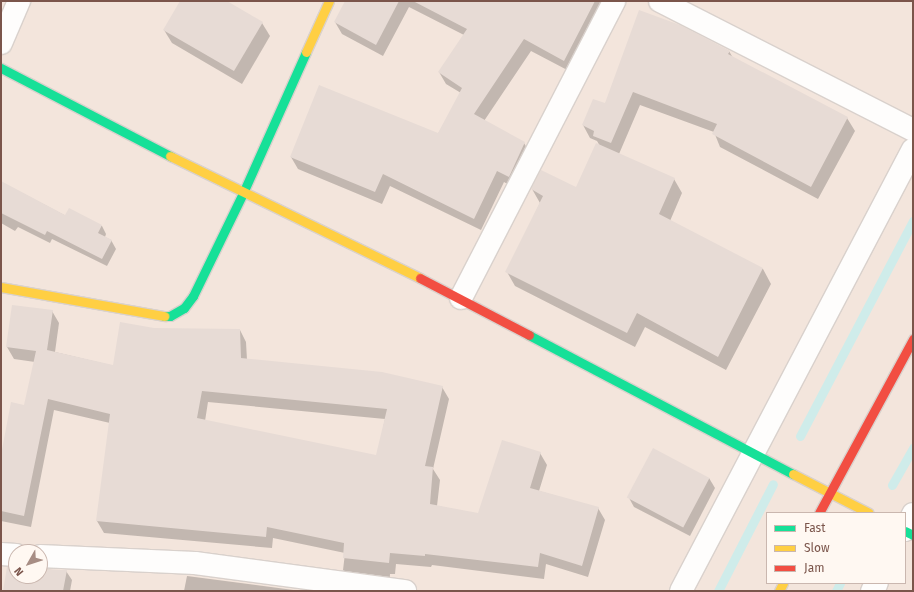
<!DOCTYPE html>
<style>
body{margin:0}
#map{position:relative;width:914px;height:592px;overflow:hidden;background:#faf4ee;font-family:"Fira Sans",sans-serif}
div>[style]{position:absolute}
.residential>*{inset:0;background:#f3e5dc}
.shadow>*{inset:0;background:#0003}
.stream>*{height:9px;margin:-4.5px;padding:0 4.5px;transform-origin:4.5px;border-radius:4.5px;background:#cfecea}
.building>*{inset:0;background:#e7dbd5;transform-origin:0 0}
.roads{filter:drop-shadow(1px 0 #d9d1cc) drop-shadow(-1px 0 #d9d1cc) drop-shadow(0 1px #d9d1cc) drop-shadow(0 -1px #d9d1cc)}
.street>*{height:22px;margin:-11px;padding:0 11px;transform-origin:11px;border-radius:11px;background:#fefdfc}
.fast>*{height:9px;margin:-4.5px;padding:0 4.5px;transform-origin:4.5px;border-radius:4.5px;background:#16e098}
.slow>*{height:9px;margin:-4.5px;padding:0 4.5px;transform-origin:4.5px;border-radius:4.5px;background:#ffcf43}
.jam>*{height:9px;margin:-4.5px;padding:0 4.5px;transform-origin:4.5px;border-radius:4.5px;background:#f24e42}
span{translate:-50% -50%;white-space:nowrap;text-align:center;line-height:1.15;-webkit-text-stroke:4px #fff8f2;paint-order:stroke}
.frame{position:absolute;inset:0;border:2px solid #7b554b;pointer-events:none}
.legend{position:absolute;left:766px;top:512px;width:140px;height:72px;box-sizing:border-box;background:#fff8f2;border:1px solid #cab7af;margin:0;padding:5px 7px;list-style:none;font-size:12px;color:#7b554b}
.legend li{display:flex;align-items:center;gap:8px;height:20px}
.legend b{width:20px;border:1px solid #cab7af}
.north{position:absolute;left:8px;top:544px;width:40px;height:40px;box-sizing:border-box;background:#fff8f2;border:1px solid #cab7af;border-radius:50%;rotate:231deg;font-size:11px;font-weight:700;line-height:16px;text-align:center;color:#7b554b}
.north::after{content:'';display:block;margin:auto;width:14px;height:18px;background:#a78d84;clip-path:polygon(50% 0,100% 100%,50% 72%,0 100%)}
</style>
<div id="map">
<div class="residential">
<i style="clip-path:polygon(evenodd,1px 1px,913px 1px,913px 591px,1px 591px,1px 1px,767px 513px,905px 513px,905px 583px,767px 583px,767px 513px,1px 1px,16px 552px,40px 552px,40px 576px,16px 576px,16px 552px)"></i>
</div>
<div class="shadow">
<i style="clip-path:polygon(181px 1px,225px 1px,262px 23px,270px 36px,242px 84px,172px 43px,164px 30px)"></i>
<i style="clip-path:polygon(346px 1px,600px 1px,604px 8px,571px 72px,531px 51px,484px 121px,524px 143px,531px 155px,516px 189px,504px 182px,481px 230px,390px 186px,382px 204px,298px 169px,291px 157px,438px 134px,461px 93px,446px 84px,439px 72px,464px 35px,409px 7px,383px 56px,342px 34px,335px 22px)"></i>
<i style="clip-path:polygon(640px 11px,729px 51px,733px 58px,847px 118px,855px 131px,818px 199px,720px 147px,714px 132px,640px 105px,619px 154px,674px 179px,682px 193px,670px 221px,763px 269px,771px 284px,726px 370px,645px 327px,635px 347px,515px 286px,507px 272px,540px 203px,532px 189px,577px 189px,600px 146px,597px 141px,590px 138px,583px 125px,605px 105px)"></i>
<i style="clip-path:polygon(1px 182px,66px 216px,102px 226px,106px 234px,105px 237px,111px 240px,116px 249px,107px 266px,52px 239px,50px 243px,18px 227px,15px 231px,1px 223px)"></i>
<i style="clip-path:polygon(evenodd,13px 306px,52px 311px,59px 323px,55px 352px,114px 366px,154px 330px,240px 330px,246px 342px,247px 360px,442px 387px,449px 399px,433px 469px,440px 480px,437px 506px,479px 514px,540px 453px,547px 465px,539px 491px,598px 508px,605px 520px,588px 577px,546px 564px,544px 579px,432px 565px,431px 567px,396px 564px,395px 574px,390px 574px,389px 587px,350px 581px,343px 570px,345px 553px,273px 538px,272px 548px,104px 533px,97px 521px,110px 423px,54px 410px,31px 527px,1px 521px,1px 460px,25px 406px,35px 362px,14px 359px,7px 347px,13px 306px,208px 402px,385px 419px,377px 457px,205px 421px,208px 402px)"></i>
<i style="clip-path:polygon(709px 478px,715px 488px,690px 536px,634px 507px,629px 498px)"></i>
<i style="clip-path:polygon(16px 568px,16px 576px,40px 576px,40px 569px,66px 571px,72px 580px,70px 591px,4px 591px)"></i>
<i style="clip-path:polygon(187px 576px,301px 591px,184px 591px)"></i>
</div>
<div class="stream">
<i style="left:800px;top:436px;width:243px;rotate:-62.3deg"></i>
<i style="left:892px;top:485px;width:43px;rotate:-60.4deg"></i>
<i style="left:718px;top:591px;width:120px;rotate:-62.8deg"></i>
<i style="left:836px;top:591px;width:9px;rotate:-63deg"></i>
</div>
<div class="building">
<i style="clip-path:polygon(180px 1px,227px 1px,263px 22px,234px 71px,163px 30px)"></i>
<i style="clip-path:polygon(345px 1px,399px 1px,376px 45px,334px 22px)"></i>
<i style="clip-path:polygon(413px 1px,595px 1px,564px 61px,524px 39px,474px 114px,525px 142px,509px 177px,497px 171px,474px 219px,383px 174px,375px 192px,290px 157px,319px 85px,438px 133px,462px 88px,438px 72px,467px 29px)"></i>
<i style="clip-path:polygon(639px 10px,680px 25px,730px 51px,728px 54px,848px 117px,811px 187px,712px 134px,717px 124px,633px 92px,611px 143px,593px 136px,594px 131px,582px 125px,593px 99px,605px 103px)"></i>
<i style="clip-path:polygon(596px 143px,675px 178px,659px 214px,763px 268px,718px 357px,637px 313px,627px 333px,505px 272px,543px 196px,531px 189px,541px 170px,576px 187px)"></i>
<i style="clip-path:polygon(1px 181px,65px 215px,69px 208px,102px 225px,98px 233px,112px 240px,102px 259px,47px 231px,45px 235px,1px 213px)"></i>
<i style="clip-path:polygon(evenodd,12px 305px,53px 310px,47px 350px,113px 365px,120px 322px,154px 328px,240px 329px,241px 358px,382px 372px,443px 386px,425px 466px,433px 467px,430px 504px,478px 513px,502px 440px,541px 452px,530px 488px,599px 507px,582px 566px,540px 553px,538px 567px,425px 554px,425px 556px,390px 553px,389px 563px,343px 558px,344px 543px,267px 527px,266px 537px,96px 521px,110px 414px,48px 399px,24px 516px,1px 511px,1px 455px,11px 402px,24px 405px,36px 351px,6px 347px,12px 305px,202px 391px,387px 409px,376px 455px,197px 418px,202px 391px)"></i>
<i style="left:653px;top:448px;width:64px;height:56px;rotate:28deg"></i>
<i style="clip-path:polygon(7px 567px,16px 567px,16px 576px,40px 576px,40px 569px,67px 570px,63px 591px,3px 591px)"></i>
</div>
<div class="roads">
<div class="street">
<i style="left:660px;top:1px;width:284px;rotate:27deg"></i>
<i style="left:1px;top:43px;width:46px;rotate:-66.8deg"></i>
<i style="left:461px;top:298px;width:334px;rotate:-62.7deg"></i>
<i style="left:905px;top:530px;width:18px;rotate:-63deg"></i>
<i style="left:1px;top:554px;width:15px;rotate:4deg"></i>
<i style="left:40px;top:556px;width:155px;rotate:2.6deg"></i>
<i style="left:195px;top:563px;width:212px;rotate:7.6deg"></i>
<i style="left:681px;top:591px;width:498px;rotate:-62.3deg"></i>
<i style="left:872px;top:591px;width:9px;rotate:-58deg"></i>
</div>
<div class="fast">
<i style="left:1px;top:68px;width:191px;rotate:27.5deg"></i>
<i style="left:164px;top:316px;width:6px"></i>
<i style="left:170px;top:316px;width:16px;rotate:-30deg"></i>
<i style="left:184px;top:308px;width:15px;rotate:-53deg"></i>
<i style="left:193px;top:296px;width:114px;rotate:-64.1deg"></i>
<i style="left:243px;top:193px;width:154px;rotate:-65.9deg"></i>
<i style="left:529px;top:335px;width:298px;rotate:27.8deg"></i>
<i style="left:905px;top:531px;width:9px;rotate:27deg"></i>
</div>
<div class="slow">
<i style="left:306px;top:52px;width:56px;rotate:-65.7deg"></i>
<i style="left:170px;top:156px;width:278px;rotate:26deg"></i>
<i style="left:1px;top:287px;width:166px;rotate:10.1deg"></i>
<i style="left:793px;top:474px;width:85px;rotate:27.2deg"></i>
<i style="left:779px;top:591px;width:9px;rotate:-63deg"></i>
</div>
<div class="jam">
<i style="left:420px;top:278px;width:123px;rotate:27.6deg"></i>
<i style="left:819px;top:513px;width:198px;rotate:-61.6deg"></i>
</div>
</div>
<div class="frame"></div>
<ul class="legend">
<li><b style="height:5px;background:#16e098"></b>Fast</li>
<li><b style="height:5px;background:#ffcf43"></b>Slow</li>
<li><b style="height:5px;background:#f24e42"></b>Jam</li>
</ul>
<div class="north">N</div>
</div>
